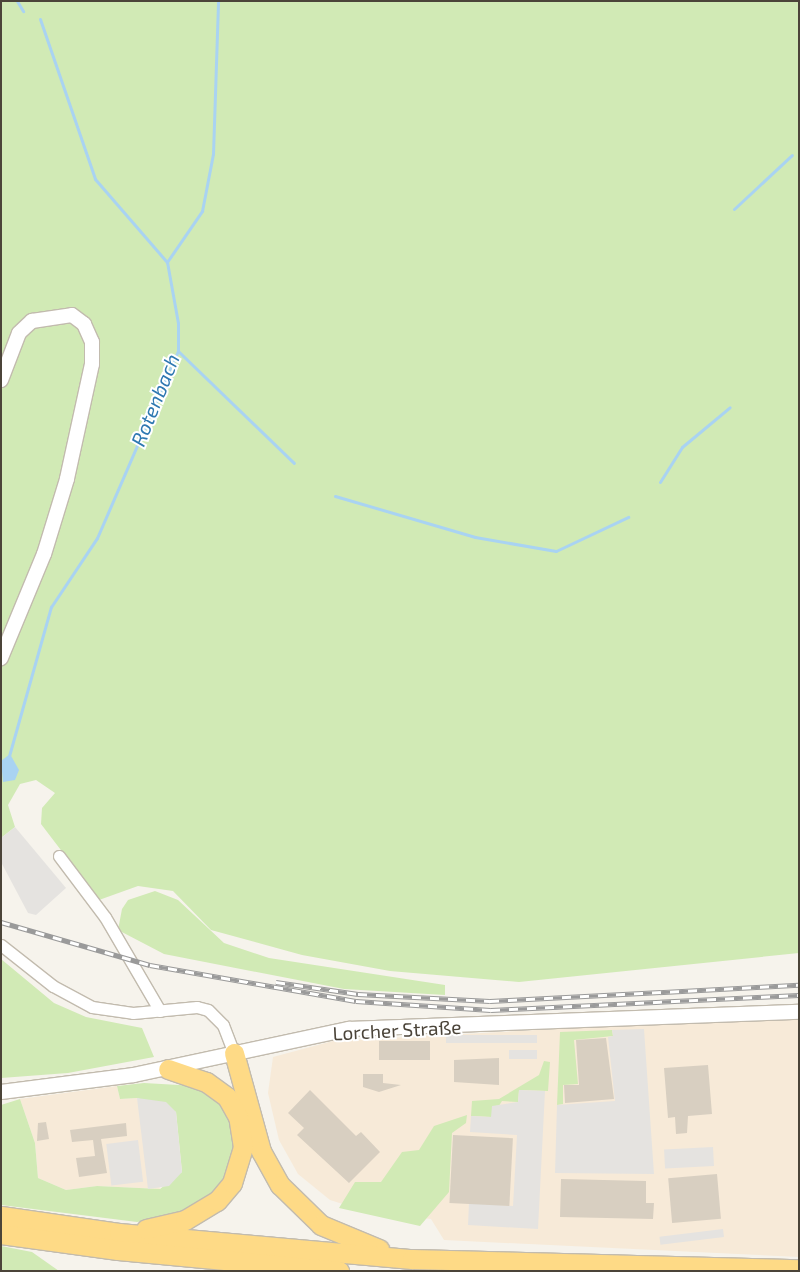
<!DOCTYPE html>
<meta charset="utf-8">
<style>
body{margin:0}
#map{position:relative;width:800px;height:1272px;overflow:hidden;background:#f6f3ec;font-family:"Exo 2",sans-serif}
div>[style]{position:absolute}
.commercial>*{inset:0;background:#f7ead8}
.green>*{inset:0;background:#d1eab5}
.parking>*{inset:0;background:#e5e3e0;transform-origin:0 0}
.water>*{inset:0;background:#a9d3f2}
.stream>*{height:3px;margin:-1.5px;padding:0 1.5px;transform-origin:1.5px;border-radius:1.5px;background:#a9d3f2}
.building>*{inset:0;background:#d8cfc1;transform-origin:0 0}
.roads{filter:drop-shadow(1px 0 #c2bbae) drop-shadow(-1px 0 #c2bbae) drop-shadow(0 1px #c2bbae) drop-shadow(0 -1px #c2bbae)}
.minor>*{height:11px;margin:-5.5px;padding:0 5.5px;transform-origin:5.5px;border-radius:5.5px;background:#fff}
.tertiary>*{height:14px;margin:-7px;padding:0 7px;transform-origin:7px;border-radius:7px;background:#fff}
.trunk>*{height:19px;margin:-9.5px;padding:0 9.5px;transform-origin:9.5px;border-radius:9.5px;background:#feda86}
.rail>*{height:5px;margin-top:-2.5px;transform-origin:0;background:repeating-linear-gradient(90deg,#fff 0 9px,#9a9a9a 0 18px);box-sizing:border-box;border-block:1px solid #9a9a9a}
span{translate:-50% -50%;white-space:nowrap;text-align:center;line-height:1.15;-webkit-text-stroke:4px #fff;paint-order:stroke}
.street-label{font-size:19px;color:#4b4439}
.water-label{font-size:20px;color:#2e78b1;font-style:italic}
.frame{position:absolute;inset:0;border:2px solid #4b4439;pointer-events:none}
</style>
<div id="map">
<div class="commercial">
<i style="clip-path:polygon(799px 1016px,799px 1257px,444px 1240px,431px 1219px,368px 1212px,330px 1200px,298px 1174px,279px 1140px,268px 1093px,273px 1057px,333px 1041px)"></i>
<i style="clip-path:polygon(117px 1086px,120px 1099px,137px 1098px,160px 1189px,97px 1186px,66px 1190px,38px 1178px,35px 1143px,20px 1099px)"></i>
</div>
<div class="green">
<i style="clip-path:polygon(1px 1px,799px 1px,799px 953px,519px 982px,390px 971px,302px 955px,211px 930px,173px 891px,138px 886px,99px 900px,41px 824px,42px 808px,55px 793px,36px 780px,20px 784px,8px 805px,15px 827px,1px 838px)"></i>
<i style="clip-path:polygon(155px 891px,178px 900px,224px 943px,269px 958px,445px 985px,445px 995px,344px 989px,164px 954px,118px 930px,122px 909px,128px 900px)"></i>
<i style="clip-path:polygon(1px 959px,54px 1003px,86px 1017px,142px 1028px,154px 1057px,68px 1073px,1px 1078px)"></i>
<i style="clip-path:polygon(612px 1030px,613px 1036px,574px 1040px,578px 1084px,563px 1085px,563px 1104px,557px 1105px,560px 1032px)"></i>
<i style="clip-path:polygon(544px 1061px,550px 1062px,548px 1091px,519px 1090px,518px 1102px,502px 1101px,492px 1117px,471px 1116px,472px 1101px,499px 1099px,539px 1075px)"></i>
<i style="clip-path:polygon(144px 1083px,196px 1086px,213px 1095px,228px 1111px,235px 1142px,229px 1173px,216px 1193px,197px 1207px,170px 1217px,137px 1222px,1px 1205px,1px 1105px,20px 1099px,35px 1143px,38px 1178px,66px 1190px,97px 1186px,160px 1189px,182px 1172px,176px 1112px,137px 1098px,120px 1099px,117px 1086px)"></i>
<i style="clip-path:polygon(467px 1115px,466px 1123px,452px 1133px,449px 1192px,420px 1226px,339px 1208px,355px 1182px,381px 1182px,402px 1152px,419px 1150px,434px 1126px)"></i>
<i style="clip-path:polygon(1px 1246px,32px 1252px,59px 1271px,1px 1271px)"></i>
</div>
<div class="parking">
<i style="clip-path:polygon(15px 827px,66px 888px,36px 915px,28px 913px,1px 862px,1px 838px)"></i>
<i style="clip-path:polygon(644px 1029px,654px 1174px,555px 1173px,557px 1105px,615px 1101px,608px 1037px,613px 1036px,612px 1030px)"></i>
<i style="left:537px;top:1035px;width:8px;height:91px;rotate:90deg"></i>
<i style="left:509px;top:1050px;width:28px;height:9px"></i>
<i style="clip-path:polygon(519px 1090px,545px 1091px,538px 1229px,468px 1225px,469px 1203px,513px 1206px,517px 1135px,470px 1132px,471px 1116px,491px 1117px,492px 1106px,518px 1102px)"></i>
<i style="clip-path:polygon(137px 1098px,166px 1102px,176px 1112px,182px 1172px,169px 1186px,148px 1189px)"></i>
<i style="left:138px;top:1140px;width:42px;height:32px;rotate:83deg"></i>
<i style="left:713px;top:1147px;width:19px;height:49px;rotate:87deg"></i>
<i style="left:723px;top:1229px;width:8px;height:64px;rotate:83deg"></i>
</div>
<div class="water">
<i style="clip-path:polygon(10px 754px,19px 770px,15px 780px,3px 782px,1px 761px)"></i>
</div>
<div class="stream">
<i style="left:17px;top:1px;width:12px;rotate:59deg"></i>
<i style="left:40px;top:19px;width:169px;rotate:71deg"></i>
<i style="left:95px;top:179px;width:110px;rotate:49.1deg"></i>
<i style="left:734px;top:209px;width:79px;rotate:-43deg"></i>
<i style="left:178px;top:351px;width:161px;rotate:44deg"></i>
<i style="left:660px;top:482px;width:41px;rotate:-57.8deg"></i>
<i style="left:682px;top:447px;width:62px;rotate:-39.8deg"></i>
<i style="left:335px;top:496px;width:146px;rotate:16.3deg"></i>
<i style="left:475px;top:537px;width:82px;rotate:9.8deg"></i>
<i style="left:556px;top:551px;width:80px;rotate:-25.3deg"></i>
<i style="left:9px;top:756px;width:155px;rotate:-74.3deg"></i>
<i style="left:51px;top:607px;width:83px;rotate:-56.3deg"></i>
<i style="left:97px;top:538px;width:204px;rotate:-66.6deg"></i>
<i style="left:178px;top:351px;width:28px;rotate:-90deg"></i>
<i style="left:178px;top:323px;width:62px;rotate:-100.2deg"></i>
<i style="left:167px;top:262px;width:62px;rotate:-55.5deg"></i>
<i style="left:202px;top:211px;width:58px;rotate:-79.1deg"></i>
<i style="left:213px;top:154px;width:153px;rotate:-88.1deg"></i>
</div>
<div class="building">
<i style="clip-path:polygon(606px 1038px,614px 1099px,565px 1103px,564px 1085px,579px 1085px,576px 1040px)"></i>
<i style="left:379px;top:1041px;width:51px;height:19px"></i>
<i style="clip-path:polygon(499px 1058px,499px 1085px,454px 1082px,454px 1060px)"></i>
<i style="clip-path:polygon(708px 1065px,712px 1114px,688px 1116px,687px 1133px,676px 1134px,675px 1117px,668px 1118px,664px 1068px)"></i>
<i style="clip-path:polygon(363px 1074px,383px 1074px,383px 1083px,401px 1085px,379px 1092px,363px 1087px)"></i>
<i style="clip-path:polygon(310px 1090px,356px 1136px,361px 1132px,380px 1152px,349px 1183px,297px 1135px,304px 1128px,288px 1113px)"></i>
<i style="clip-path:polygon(46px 1122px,49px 1139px,37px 1141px,38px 1123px)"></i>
<i style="clip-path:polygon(126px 1123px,127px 1136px,101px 1139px,107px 1173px,79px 1177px,76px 1158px,95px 1156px,93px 1140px,72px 1142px,70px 1130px)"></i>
<i style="left:453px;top:1135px;width:60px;height:68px;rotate:3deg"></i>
<i style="left:717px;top:1174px;width:45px;height:49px;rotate:85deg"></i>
<i style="clip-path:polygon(561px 1179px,646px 1181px,646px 1203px,654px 1203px,653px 1219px,560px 1217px)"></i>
</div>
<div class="roads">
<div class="minor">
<i style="left:59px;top:856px;width:76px;rotate:53deg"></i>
<i style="left:105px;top:917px;width:109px;rotate:59.7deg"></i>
<i style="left:1px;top:945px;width:66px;rotate:38.3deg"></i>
<i style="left:53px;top:986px;width:44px;rotate:28.3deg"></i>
<i style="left:92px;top:1007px;width:41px;rotate:8.3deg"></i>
<i style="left:133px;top:1013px;width:64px;rotate:-5.4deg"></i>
<i style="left:197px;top:1007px;width:11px;rotate:15deg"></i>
<i style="left:208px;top:1010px;width:21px;rotate:45deg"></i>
<i style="left:223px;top:1025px;width:30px;rotate:69deg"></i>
</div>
<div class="tertiary">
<i style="left:1px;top:380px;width:50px;rotate:-69deg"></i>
<i style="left:19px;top:333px;width:18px;rotate:-43deg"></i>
<i style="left:32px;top:321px;width:40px;rotate:-8.5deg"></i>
<i style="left:72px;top:315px;width:15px;rotate:37deg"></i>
<i style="left:84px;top:324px;width:20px;rotate:66deg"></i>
<i style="left:92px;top:342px;width:22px;rotate:90deg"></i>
<i style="left:92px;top:364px;width:118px;rotate:102.3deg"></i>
<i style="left:67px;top:479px;width:78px;rotate:107deg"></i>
<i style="left:44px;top:554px;width:113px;rotate:112.5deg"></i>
<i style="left:1px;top:1092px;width:134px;rotate:-7.3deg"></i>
<i style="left:134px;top:1075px;width:220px;rotate:-12.1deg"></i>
<i style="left:349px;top:1029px;width:450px;rotate:-2.2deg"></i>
</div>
<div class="trunk">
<i style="left:234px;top:1053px;width:102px;rotate:74.6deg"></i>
<i style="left:261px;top:1151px;width:39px;rotate:61deg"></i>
<i style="left:280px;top:1185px;width:57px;rotate:44.3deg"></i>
<i style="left:321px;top:1225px;width:63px;rotate:22.5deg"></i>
<i style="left:1px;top:1216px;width:119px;rotate:8.2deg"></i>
<i style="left:119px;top:1233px;width:294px;rotate:5.1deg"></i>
<i style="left:412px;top:1259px;width:387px;rotate:1.5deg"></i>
<i style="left:146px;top:1229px;width:40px;rotate:-13deg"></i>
<i style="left:185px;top:1220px;width:37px;rotate:-31deg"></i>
<i style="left:217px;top:1201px;width:23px;rotate:-50deg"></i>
<i style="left:232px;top:1183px;width:38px;rotate:-73deg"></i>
<i style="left:243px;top:1147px;width:30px;rotate:-99deg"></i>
<i style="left:238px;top:1117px;width:23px;rotate:-119deg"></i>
<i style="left:227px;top:1097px;width:26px;rotate:-144deg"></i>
<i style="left:206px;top:1082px;width:40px;rotate:-161.1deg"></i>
<i style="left:1px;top:1234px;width:118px;rotate:7.8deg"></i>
<i style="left:118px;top:1250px;width:222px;rotate:5.4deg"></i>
</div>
</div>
<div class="rail">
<i style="left:1px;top:922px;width:155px;rotate:16.1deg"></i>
<i style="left:150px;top:965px;width:209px;rotate:9.9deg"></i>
<i style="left:356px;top:1001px;width:135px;rotate:3.8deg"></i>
<i style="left:491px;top:1010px;width:308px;rotate:-2.8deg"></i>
<i style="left:276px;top:982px;width:83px;rotate:8.3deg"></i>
<i style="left:358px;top:994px;width:132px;rotate:3deg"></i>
<i style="left:490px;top:1001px;width:309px;rotate:-3deg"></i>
</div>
<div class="street-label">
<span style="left:397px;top:1030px;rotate:-3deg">Lorcher Straße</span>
</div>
<div class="water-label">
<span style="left:155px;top:400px;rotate:-68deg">Rotenbach</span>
</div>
<div class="frame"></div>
</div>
